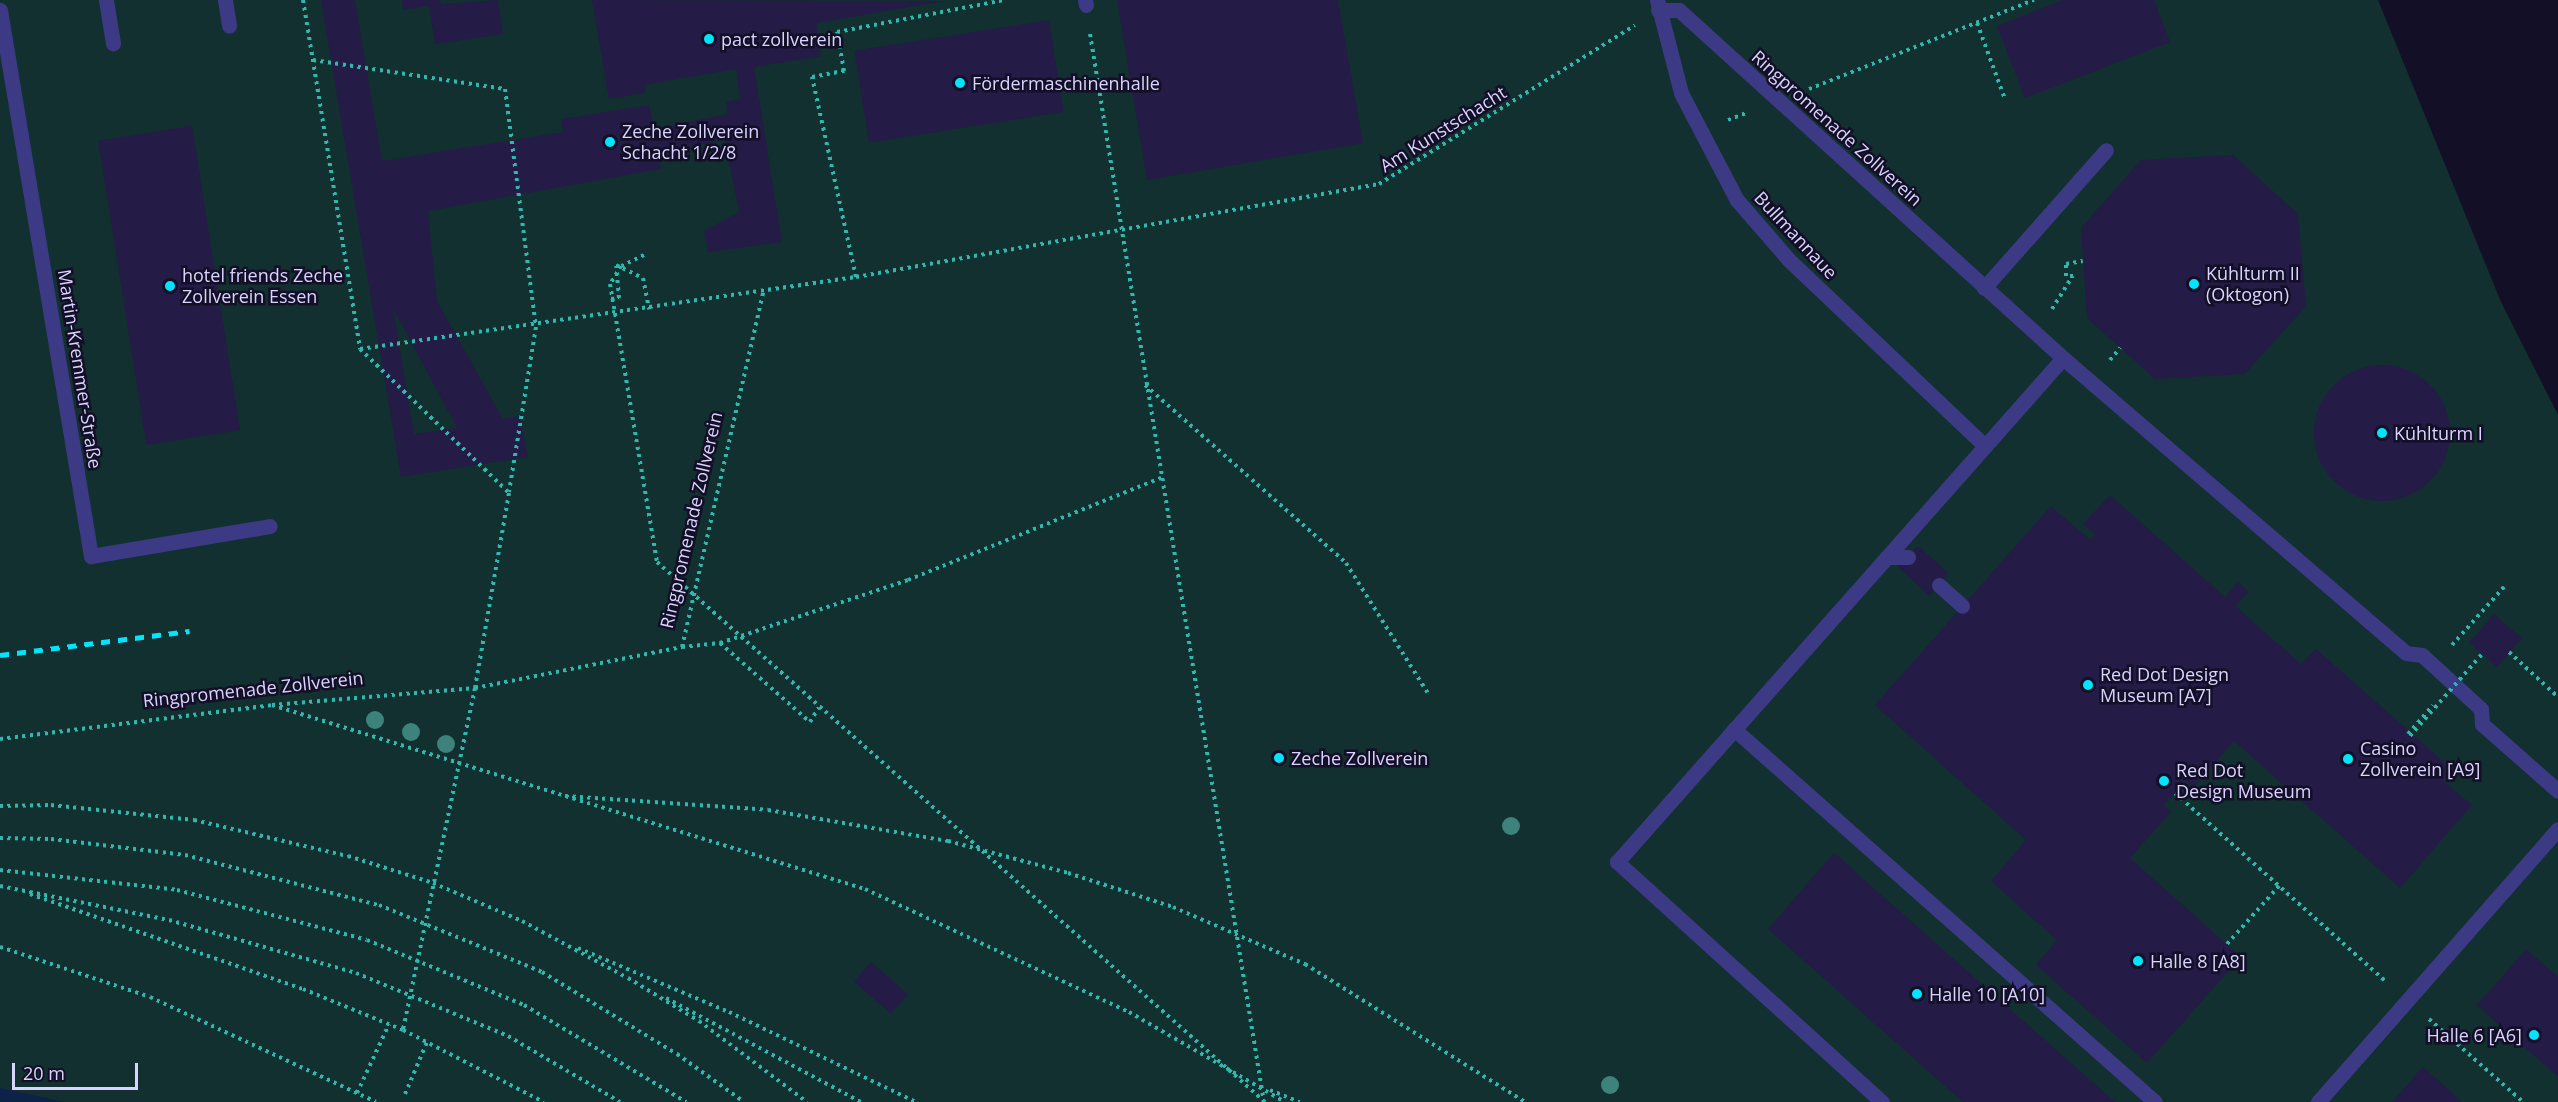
<!DOCTYPE html>
<meta charset="utf-8">
<style>
body{margin:0}
#map{position:relative;width:2558px;height:1102px;overflow:hidden;background:#130f26;font-family:"Open Sans",sans-serif}
div>[style]{position:absolute}
.green>*{inset:0;background:#12302f}
.water>*{inset:0;background:#0c2248}
.building>*{inset:0;background:#241b47;transform-origin:0 0}
.round{border-radius:50%}
.path>*{height:4px;margin-top:-2px;transform-origin:0;background:repeating-linear-gradient(90deg,#2fb8b0 0 3px,transparent 0 7.5px)}
.minor>*{height:15px;margin:-7.5px;padding:0 7.5px;transform-origin:7.5px;border-radius:7.5px;background:#3d3a85}
.rail>*{height:4.5px;margin-top:-2.25px;transform-origin:0;background:repeating-linear-gradient(90deg,#00e5ff 0 9px,transparent 0 17px)}
.path-bridge>*{height:4px;margin-top:-2px;transform-origin:0;background:repeating-linear-gradient(90deg,#2fb8b0 0 3px,transparent 0 7.5px)}
.trees>*{width:18px;height:18px;margin:-9px;border-radius:50%;background:#3d827b}
.dots>*{width:16px;height:16px;translate:-50% -50%;box-sizing:border-box;border:3px solid #130f26;border-radius:50%}
span{translate:-50% -50%;white-space:nowrap;text-align:center;line-height:1.15;-webkit-text-stroke:5px #130f26;paint-order:stroke}
.poi-label{font-size:18px;color:#d9d4ff}
.left{translate:0 -50%;text-align:left}
.right{translate:-100% -50%;text-align:right}
.street-label{font-size:18px;color:#d9d4ff}
.scale{position:absolute;left:12px;top:1063px;width:126px;height:27px;box-sizing:border-box;border:3px solid #d9d4ff;border-top:0;padding-left:8px;font-size:18px;line-height:21px;white-space:nowrap;color:#d9d4ff;-webkit-text-stroke:4px #130f26;paint-order:stroke}
</style>
<div id="map">
<div class="green">
<i style="clip-path:polygon(0 0,2378px 0,2501px 302px,2558px 415px,2558px 1102px,0 1102px)"></i>
</div>
<div class="water">
<i style="clip-path:polygon(0 1088px,65px 1102px,0 1102px)"></i>
</div>
<div class="building">
<i style="clip-path:polygon(evenodd,321px 0,355px 0,382px 161px,563px 132px,561px 119px,649px 105px,654px 129px,728px 114px,726px 102px,740px 99px,736px 69px,644px 85px,646px 93px,609px 99px,592px 0,945px 1px,816px 23px,821px 56px,754px 67px,782px 242px,708px 252px,704px 231px,739px 212px,725px 140px,657px 152px,661px 169px,428px 211px,437px 301px,503px 419px,520px 416px,528px 457px,401px 477px,321px 0,393px 308px,457px 428px,414px 434px,393px 308px)"></i>
<i style="clip-path:polygon(402px 0,440px 0,441px 4px,498px 0,503px 34px,435px 44px,429px 6px,403px 10px)"></i>
<i style="clip-path:polygon(1117px 0,1338px 0,1363px 143px,1147px 180px)"></i>
<i style="clip-path:polygon(2063px 0,2154px 0,2170px 42px,2025px 98px,1997px 26px)"></i>
<i style="left:1049px;top:20px;width:93px;height:197px;rotate:81deg"></i>
<i style="left:192px;top:126px;width:308px;height:95px;rotate:81deg"></i>
<i style="clip-path:polygon(2233px 155px,2298px 214px,2306px 306px,2245px 374px,2155px 379px,2087px 318px,2081px 228px,2141px 160px)"></i>
<i class="round" style="left:2314px;top:365px;width:136px;height:136px"></i>
<i style="clip-path:polygon(2110px 495px,2225px 597px,2238px 582px,2249px 592px,2235px 606px,2301px 664px,2316px 649px,2453px 770px,2443px 781px,2472px 805px,2400px 888px,2234px 741px,2193px 788px,2185px 781px,2164px 805px,2171px 812px,2130px 858px,2241px 957px,2147px 1063px,2036px 965px,2057px 940px,1991px 881px,2026px 840px,1875px 705px,2051px 506px,2090px 540px,2095px 534px,2083px 524px)"></i>
<i style="clip-path:polygon(1918px 546px,1949px 573px,1929px 596px,1888px 557px,1908px 557px)"></i>
<i style="left:2494px;top:614px;width:37px;height:38px;rotate:41deg"></i>
<i style="clip-path:polygon(1834px 853px,2115px 1102px,1963px 1102px,1768px 929px)"></i>
<i style="clip-path:polygon(2526px 949px,2558px 977px,2558px 1077px,2477px 1005px)"></i>
<i style="left:871px;top:962px;width:49px;height:26px;rotate:41deg"></i>
<i style="clip-path:polygon(2423px 1067px,2462px 1102px,2392px 1102px)"></i>
</div>
<div class="path">
<i style="left:303px;top:0;width:354px;rotate:80.7deg"></i>
<i style="left:360px;top:349px;width:207px;rotate:44deg"></i>
<i style="left:509px;top:493px;width:198px;rotate:99.9deg"></i>
<i style="left:475px;top:688px;width:349px;rotate:101.9deg"></i>
<i style="left:1977px;top:23px;width:81px;rotate:69.8deg"></i>
<i style="left:1090px;top:34px;width:1082px;rotate:80.75deg"></i>
<i style="left:313px;top:60px;width:194px;rotate:8.6deg"></i>
<i style="left:505px;top:89px;width:240px;rotate:82.6deg"></i>
<i style="left:536px;top:327px;width:167px;rotate:99.3deg"></i>
<i style="left:1809px;top:89px;width:242px;rotate:-21.6deg"></i>
<i style="left:1728px;top:120px;width:22px;rotate:-21deg"></i>
<i style="left:616px;top:265px;width:30px;rotate:26deg"></i>
<i style="left:643px;top:278px;width:32px;rotate:79deg"></i>
<i style="left:856px;top:277px;width:205px;rotate:-102.4deg"></i>
<i style="left:812px;top:77px;width:33px;rotate:-11deg"></i>
<i style="left:844px;top:71px;width:40px;rotate:-100deg"></i>
<i style="left:837px;top:32px;width:170px;rotate:-10.8deg"></i>
<i style="left:611px;top:299px;width:8px;rotate:-7deg"></i>
<i style="left:619px;top:298px;width:32px;rotate:-95deg"></i>
<i style="left:2052px;top:309px;width:39px;rotate:-58deg"></i>
<i style="left:2073px;top:276px;width:7px;rotate:180deg"></i>
<i style="left:2066px;top:276px;width:12px;rotate:-90deg"></i>
<i style="left:2066px;top:264px;width:17px;rotate:-10deg"></i>
<i style="left:360px;top:349px;width:501px;rotate:-8.26deg"></i>
<i style="left:856px;top:277px;width:531px;rotate:-10.08deg"></i>
<i style="left:1379px;top:184px;width:301px;rotate:-31.8deg"></i>
<i style="left:2110px;top:360px;width:16px;rotate:-50deg"></i>
<i style="left:1145px;top:385px;width:268px;rotate:41.5deg"></i>
<i style="left:1346px;top:563px;width:154px;rotate:57.8deg"></i>
<i style="left:720px;top:643px;width:198px;rotate:-18.5deg"></i>
<i style="left:908px;top:580px;width:273px;rotate:-22deg"></i>
<i style="left:2452px;top:645px;width:78px;rotate:-48.1deg"></i>
<i style="left:682px;top:647px;width:38px;rotate:-6deg"></i>
<i style="left:720px;top:643px;width:120px;rotate:41.3deg"></i>
<i style="left:810px;top:722px;width:17px;rotate:-59deg"></i>
<i style="left:2509px;top:652px;width:67px;rotate:42.6deg"></i>
<i style="left:272px;top:705px;width:621px;rotate:17.24deg"></i>
<i style="left:865px;top:889px;width:291px;rotate:25deg"></i>
<i style="left:1129px;top:1012px;width:180px;rotate:30deg"></i>
<i style="left:2408px;top:734px;width:38px;rotate:-49deg"></i>
<i style="left:0;top:739px;width:274px;rotate:-7.1deg"></i>
<i style="left:272px;top:705px;width:204px;rotate:-4.8deg"></i>
<i style="left:475px;top:688px;width:211px;rotate:-11.2deg"></i>
<i style="left:682px;top:647px;width:364px;rotate:-77.1deg"></i>
<i style="left:2175px;top:793px;width:282px;rotate:41.8deg"></i>
<i style="left:565px;top:796px;width:203px;rotate:3.9deg"></i>
<i style="left:768px;top:810px;width:183px;rotate:9.8deg"></i>
<i style="left:948px;top:841px;width:124px;rotate:14.9deg"></i>
<i style="left:1068px;top:873px;width:110px;rotate:17.9deg"></i>
<i style="left:1173px;top:907px;width:144px;rotate:23.4deg"></i>
<i style="left:1305px;top:964px;width:260px;rotate:32.1deg"></i>
<i style="left:0;top:806px;width:51px;rotate:-1.1deg"></i>
<i style="left:51px;top:805px;width:144px;rotate:6deg"></i>
<i style="left:194px;top:820px;width:158px;rotate:13.2deg"></i>
<i style="left:348px;top:856px;width:89px;rotate:17.6deg"></i>
<i style="left:433px;top:883px;width:97px;rotate:23.1deg"></i>
<i style="left:522px;top:921px;width:120px;rotate:28.3deg"></i>
<i style="left:628px;top:978px;width:83px;rotate:31.2deg"></i>
<i style="left:699px;top:1021px;width:135px;rotate:36.9deg"></i>
<i style="left:0;top:838px;width:51px;rotate:1.1deg"></i>
<i style="left:51px;top:839px;width:135px;rotate:6.8deg"></i>
<i style="left:185px;top:855px;width:200px;rotate:14.5deg"></i>
<i style="left:379px;top:905px;width:176px;rotate:22.3deg"></i>
<i style="left:542px;top:972px;width:158px;rotate:31.3deg"></i>
<i style="left:677px;top:1054px;width:82px;rotate:35.6deg"></i>
<i style="left:0;top:870px;width:178px;rotate:6.4deg"></i>
<i style="left:177px;top:890px;width:196px;rotate:14.7deg"></i>
<i style="left:367px;top:940px;width:170px;rotate:22.5deg"></i>
<i style="left:524px;top:1005px;width:189px;rotate:30.9deg"></i>
<i style="left:0;top:886px;width:172px;rotate:11.4deg"></i>
<i style="left:169px;top:920px;width:194px;rotate:15.8deg"></i>
<i style="left:356px;top:973px;width:165px;rotate:22.5deg"></i>
<i style="left:508px;top:1036px;width:130px;rotate:30.5deg"></i>
<i style="left:30px;top:894px;width:289px;rotate:19.2deg"></i>
<i style="left:303px;top:989px;width:108px;rotate:22.3deg"></i>
<i style="left:403px;top:1030px;width:158px;rotate:27.1deg"></i>
<i style="left:2227px;top:944px;width:78px;rotate:-48.1deg"></i>
<i style="left:0;top:947px;width:158px;rotate:18.4deg"></i>
<i style="left:150px;top:997px;width:249px;rotate:24.9deg"></i>
<i style="left:578px;top:948px;width:164px;rotate:23deg"></i>
<i style="left:729px;top:1012px;width:208px;rotate:25.7deg"></i>
<i style="left:666px;top:998px;width:221px;rotate:28.1deg"></i>
<i style="left:2429px;top:1019px;width:125px;rotate:41.4deg"></i>
<i style="left:1270px;top:1090px;width:32px;rotate:22deg"></i>
<i style="left:357px;top:1093px;width:76px;rotate:-65.1deg"></i>
<i style="left:405px;top:1094px;width:56px;rotate:-67.1deg"></i>
</div>
<div class="minor">
<i style="left:106px;top:0;width:44px;rotate:80.8deg"></i>
<i style="left:225px;top:0;width:26px;rotate:81deg"></i>
<i style="left:1085px;top:0;width:5px;rotate:79deg"></i>
<i style="left:1657px;top:0;width:96px;rotate:75.5deg"></i>
<i style="left:1681px;top:93px;width:121px;rotate:62.4deg"></i>
<i style="left:1737px;top:200px;width:79px;rotate:49.1deg"></i>
<i style="left:1789px;top:260px;width:269px;rotate:43.5deg"></i>
<i style="left:0;top:10px;width:554px;rotate:80.54deg"></i>
<i style="left:91px;top:556px;width:181px;rotate:-9.5deg"></i>
<i style="left:1658px;top:10px;width:21px"></i>
<i style="left:1679px;top:10px;width:518px;rotate:42.18deg"></i>
<i style="left:2063px;top:358px;width:452px;rotate:40.7deg"></i>
<i style="left:2406px;top:653px;width:16px;rotate:7deg"></i>
<i style="left:2422px;top:655px;width:80px;rotate:42.5deg"></i>
<i style="left:2481px;top:709px;width:15px;rotate:86deg"></i>
<i style="left:2482px;top:724px;width:101px;rotate:41.4deg"></i>
<i style="left:1984px;top:288px;width:184px;rotate:-48.5deg"></i>
<i style="left:1888px;top:557px;width:20px"></i>
<i style="left:1939px;top:585px;width:31px;rotate:42deg"></i>
<i style="left:1734px;top:729px;width:562px;rotate:41.54deg"></i>
<i style="left:1882px;top:1102px;width:358px;rotate:-137.8deg"></i>
<i style="left:1617px;top:862px;width:673px;rotate:-48.49deg"></i>
<i style="left:2318px;top:1102px;width:363px;rotate:-48.7deg"></i>
</div>
<div class="rail">
<i style="left:0;top:655px;width:191px;rotate:-7.2deg"></i>
</div>
<div class="path-bridge">
<i style="left:644px;top:255px;width:25px;rotate:154deg"></i>
<i style="left:621px;top:266px;width:21px;rotate:121deg"></i>
<i style="left:610px;top:284px;width:282px;rotate:80.4deg"></i>
<i style="left:657px;top:562px;width:813px;rotate:41.61deg"></i>
<i style="left:2410px;top:736px;width:111px;rotate:-48.7deg"></i>
</div>
<div class="trees">
<i style="left:375px;top:720px"></i>
<i style="left:411px;top:732px"></i>
<i style="left:446px;top:744px"></i>
<i style="left:1511px;top:826px"></i>
<i style="left:1610px;top:1085px"></i>
</div>
<div class="dots">
<i style="left:709px;top:39px;background:#00e5ff"></i>
<i style="left:960px;top:83px;background:#00e5ff"></i>
<i style="left:610px;top:142px;background:#00e5ff"></i>
<i style="left:2194px;top:284px;background:#00e5ff"></i>
<i style="left:170px;top:286px;background:#00e5ff"></i>
<i style="left:2382px;top:433px;background:#00e5ff"></i>
<i style="left:2088px;top:685px;background:#00e5ff"></i>
<i style="left:1279px;top:758px;background:#00e5ff"></i>
<i style="left:2348px;top:759px;background:#00e5ff"></i>
<i style="left:2164px;top:781px;background:#00e5ff"></i>
<i style="left:2138px;top:961px;background:#00e5ff"></i>
<i style="left:1917px;top:994px;background:#00e5ff"></i>
<i style="left:2534px;top:1035px;background:#00e5ff"></i>
</div>
<div class="poi-label">
<span class="left" style="left:721px;top:39px">pact zollverein</span>
<span class="left" style="left:972px;top:83px">Fördermaschinenhalle</span>
<span class="left" style="left:622px;top:142px">Zeche Zollverein<br>Schacht 1/2/8</span>
<span class="left" style="left:2206px;top:284px">Kühlturm II<br>(Oktogon)</span>
<span class="left" style="left:182px;top:286px">hotel friends Zeche<br>Zollverein Essen</span>
<span class="left" style="left:2394px;top:433px">Kühlturm I</span>
<span class="left" style="left:2100px;top:685px">Red Dot Design<br>Museum [A7]</span>
<span class="left" style="left:2360px;top:759px">Casino<br>Zollverein [A9]</span>
<span class="left" style="left:1291px;top:758px">Zeche Zollverein</span>
<span class="left" style="left:2176px;top:781px">Red Dot<br>Design Museum</span>
<span class="left" style="left:2150px;top:961px">Halle 8 [A8]</span>
<span class="left" style="left:1929px;top:994px">Halle 10 [A10]</span>
<span class="right" style="left:2522px;top:1035px">Halle 6 [A6]</span>
</div>
<div class="street-label">
<span style="left:1837px;top:128px;rotate:42deg">Ringpromenade Zollverein</span>
<span style="left:1443px;top:129px;rotate:-32deg">Am Kunstschacht</span>
<span style="left:1796px;top:235px;rotate:47deg">Bullmannaue</span>
<span style="left:80px;top:369px;rotate:81deg">Martin-Kremmer-Straße</span>
<span style="left:691px;top:520px;rotate:-77deg">Ringpromenade Zollverein</span>
<span style="left:253px;top:689px;rotate:-6deg">Ringpromenade Zollverein</span>
</div>
<div class="scale">20 m</div>
</div>
